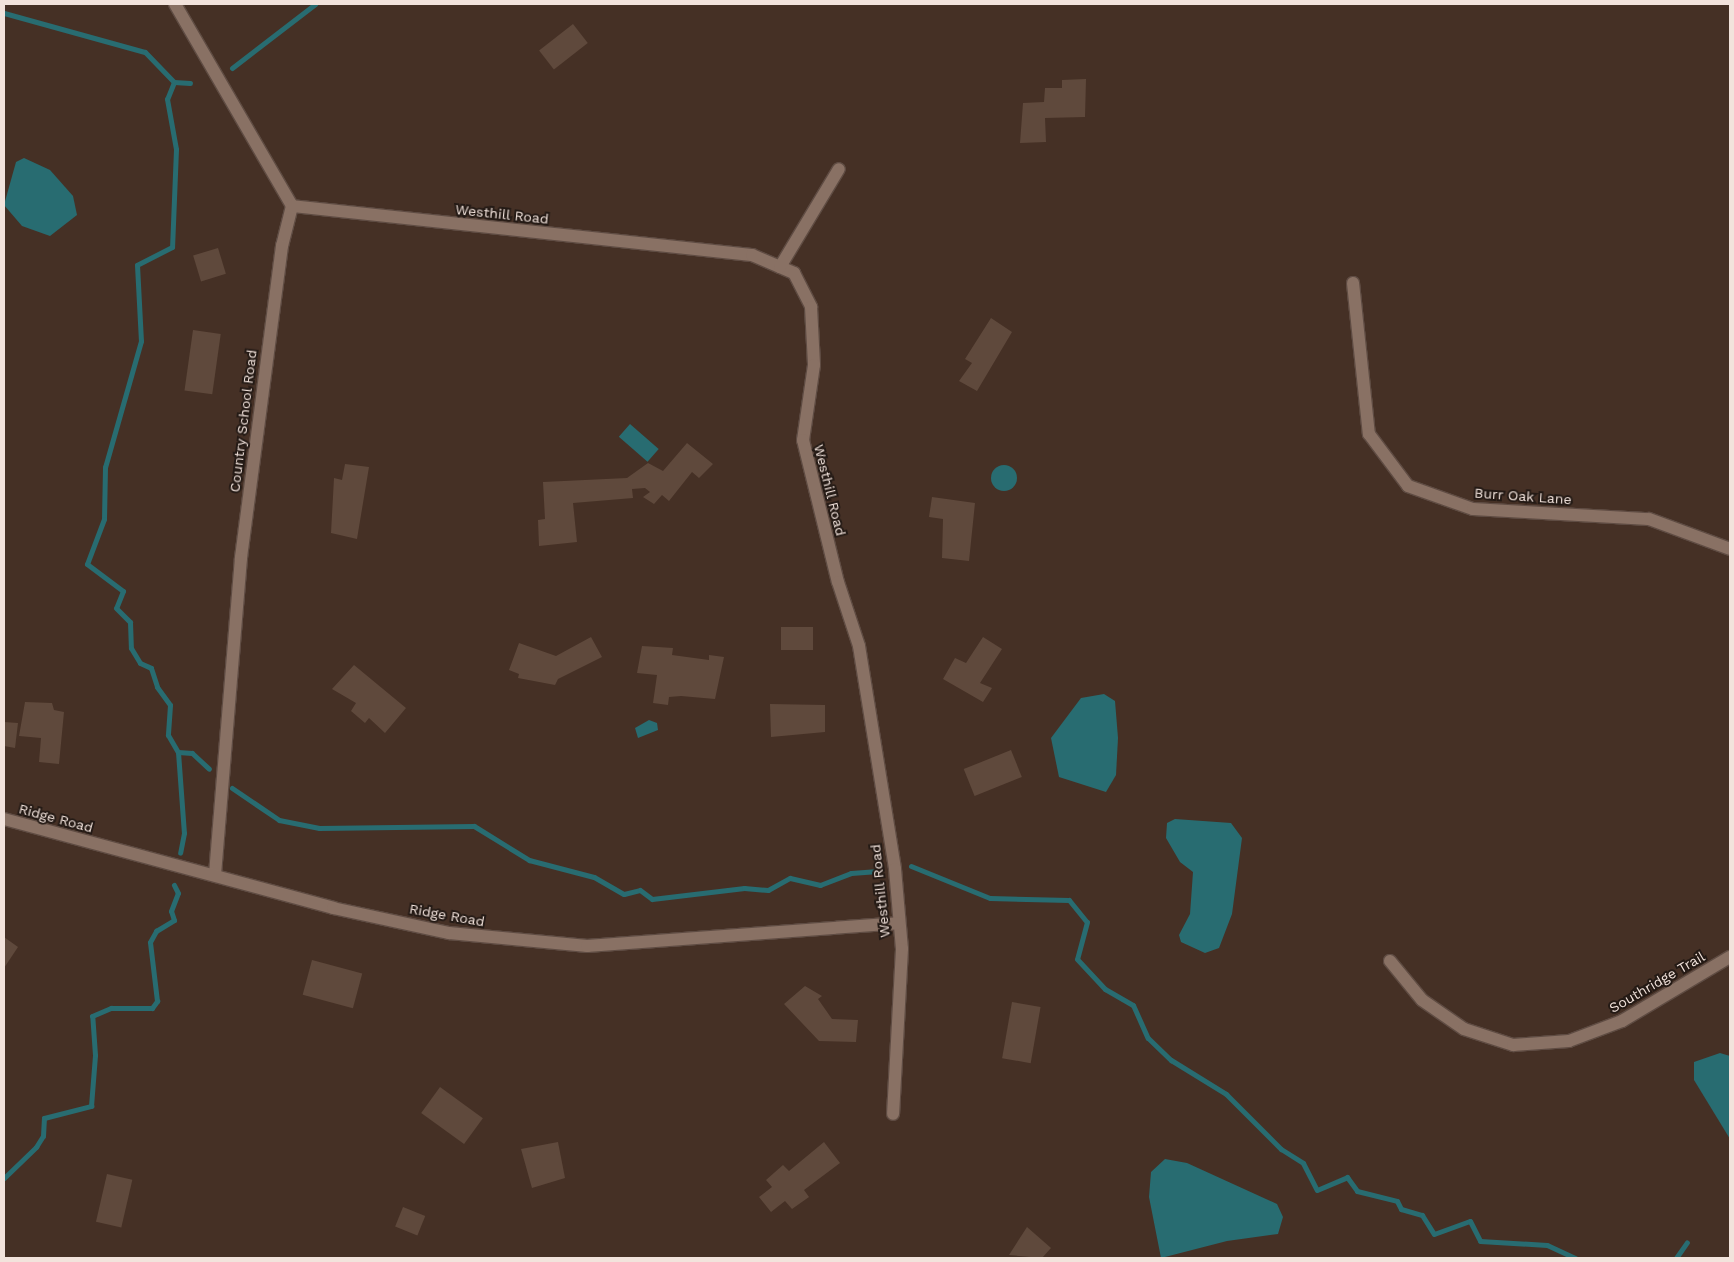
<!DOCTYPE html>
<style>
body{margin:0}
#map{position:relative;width:1734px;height:1262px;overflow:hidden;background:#453025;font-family:"Work Sans",sans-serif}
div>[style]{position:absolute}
.water>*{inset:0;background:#286c71;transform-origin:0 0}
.round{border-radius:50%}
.stream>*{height:5px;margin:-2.5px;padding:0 2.5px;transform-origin:2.5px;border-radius:2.5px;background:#286c71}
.building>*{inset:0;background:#5f493c;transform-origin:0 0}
.roads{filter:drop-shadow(1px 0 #5f4c43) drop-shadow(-1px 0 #5f4c43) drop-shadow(0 1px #5f4c43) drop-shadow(0 -1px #5f4c43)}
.minor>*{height:12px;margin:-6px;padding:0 6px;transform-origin:6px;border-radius:6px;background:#897164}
span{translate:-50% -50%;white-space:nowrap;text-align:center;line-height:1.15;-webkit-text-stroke:4px #241a15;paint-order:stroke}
.street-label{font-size:14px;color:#f2e3dc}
.frame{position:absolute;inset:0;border:5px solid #f2e3dc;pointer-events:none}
</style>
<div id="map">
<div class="water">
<i style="clip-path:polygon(24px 158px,50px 170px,73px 196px,77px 215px,50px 236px,22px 226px,4px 205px,16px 162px)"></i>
<i style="left:630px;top:424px;width:38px;height:17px;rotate:41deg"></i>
<i class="round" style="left:991px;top:465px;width:26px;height:26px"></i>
<i style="clip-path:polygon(1104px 694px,1115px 701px,1118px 738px,1116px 775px,1106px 792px,1059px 777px,1051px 738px,1081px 698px)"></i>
<i style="clip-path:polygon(649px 720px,657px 723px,658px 730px,638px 738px,635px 728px)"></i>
<i style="clip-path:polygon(1175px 819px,1231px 823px,1242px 838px,1232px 914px,1219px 948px,1205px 953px,1181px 942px,1179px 935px,1190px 914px,1193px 872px,1180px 862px,1166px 838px,1167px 823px)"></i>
<i style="clip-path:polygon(1720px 1053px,1730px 1056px,1730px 1139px,1694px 1080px,1694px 1062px)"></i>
<i style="clip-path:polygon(1165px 1159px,1187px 1163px,1277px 1204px,1283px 1217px,1278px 1234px,1227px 1241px,1161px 1258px,1149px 1197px,1151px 1172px)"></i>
</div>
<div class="stream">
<i style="left:4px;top:13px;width:146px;rotate:15.5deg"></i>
<i style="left:145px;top:52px;width:42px;rotate:46deg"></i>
<i style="left:174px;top:82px;width:18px;rotate:112deg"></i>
<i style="left:167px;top:99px;width:51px;rotate:79.8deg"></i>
<i style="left:176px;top:149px;width:98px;rotate:92.3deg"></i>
<i style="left:172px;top:247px;width:39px;rotate:153deg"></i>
<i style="left:137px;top:265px;width:76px;rotate:87deg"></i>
<i style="left:141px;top:341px;width:131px;rotate:105.9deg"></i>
<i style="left:105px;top:467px;width:52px;rotate:91.1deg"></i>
<i style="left:104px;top:519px;width:48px;rotate:110.7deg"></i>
<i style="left:87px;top:564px;width:45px;rotate:36.9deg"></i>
<i style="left:123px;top:591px;width:18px;rotate:112deg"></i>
<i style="left:116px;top:608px;width:20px;rotate:45deg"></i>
<i style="left:130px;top:622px;width:26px;rotate:88deg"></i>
<i style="left:131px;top:648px;width:17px;rotate:59deg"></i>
<i style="left:140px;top:663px;width:12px;rotate:24deg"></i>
<i style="left:151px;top:668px;width:20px;rotate:72deg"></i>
<i style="left:157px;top:687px;width:22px;rotate:54deg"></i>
<i style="left:170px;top:705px;width:30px;rotate:94deg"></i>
<i style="left:168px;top:735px;width:20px;rotate:60deg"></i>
<i style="left:178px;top:752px;width:14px;rotate:4deg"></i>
<i style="left:192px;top:753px;width:23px;rotate:43deg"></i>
<i style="left:232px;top:68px;width:105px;rotate:-37.6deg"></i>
<i style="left:174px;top:82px;width:16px;rotate:4deg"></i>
<i style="left:178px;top:752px;width:81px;rotate:85.8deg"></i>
<i style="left:184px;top:833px;width:20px;rotate:101deg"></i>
<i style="left:232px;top:788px;width:57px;rotate:34.2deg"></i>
<i style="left:279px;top:820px;width:41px;rotate:11.3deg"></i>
<i style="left:319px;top:828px;width:155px;rotate:-0.7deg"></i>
<i style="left:474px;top:826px;width:65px;rotate:31.7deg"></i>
<i style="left:529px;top:860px;width:67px;rotate:14.7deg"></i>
<i style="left:594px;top:877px;width:34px;rotate:30deg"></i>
<i style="left:624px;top:894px;width:16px;rotate:-14deg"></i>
<i style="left:640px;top:890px;width:15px;rotate:37deg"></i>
<i style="left:652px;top:899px;width:93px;rotate:-6.8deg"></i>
<i style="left:744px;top:888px;width:24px;rotate:5deg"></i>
<i style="left:768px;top:890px;width:25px;rotate:-29deg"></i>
<i style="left:790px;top:878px;width:31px;rotate:13deg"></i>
<i style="left:820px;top:885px;width:33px;rotate:-21deg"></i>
<i style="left:851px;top:873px;width:27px;rotate:-4deg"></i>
<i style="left:911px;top:866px;width:85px;rotate:22.1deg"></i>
<i style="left:990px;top:898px;width:79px;rotate:1.5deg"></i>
<i style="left:1069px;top:900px;width:28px;rotate:51deg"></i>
<i style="left:1087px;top:922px;width:38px;rotate:105deg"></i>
<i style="left:1077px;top:959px;width:41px;rotate:47deg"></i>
<i style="left:1105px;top:989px;width:32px;rotate:30deg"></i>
<i style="left:1133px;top:1005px;width:36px;rotate:66deg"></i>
<i style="left:1148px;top:1038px;width:32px;rotate:44deg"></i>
<i style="left:1171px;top:1060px;width:65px;rotate:31.7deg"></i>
<i style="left:1226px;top:1094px;width:78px;rotate:45deg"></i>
<i style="left:1281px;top:1149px;width:26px;rotate:32deg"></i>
<i style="left:1303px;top:1163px;width:30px;rotate:63deg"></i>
<i style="left:1317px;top:1190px;width:33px;rotate:-23deg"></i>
<i style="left:1347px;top:1177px;width:17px;rotate:54deg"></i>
<i style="left:1357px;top:1191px;width:41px;rotate:14deg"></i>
<i style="left:1397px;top:1201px;width:9px;rotate:63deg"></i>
<i style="left:1401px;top:1209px;width:22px;rotate:16deg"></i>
<i style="left:1422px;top:1215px;width:22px;rotate:58deg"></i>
<i style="left:1434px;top:1234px;width:38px;rotate:-20deg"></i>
<i style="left:1470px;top:1221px;width:22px;rotate:63deg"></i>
<i style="left:1480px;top:1241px;width:67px;rotate:3.4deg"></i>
<i style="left:1547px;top:1245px;width:31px;rotate:25deg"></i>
<i style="left:4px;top:1178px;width:45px;rotate:-44.1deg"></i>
<i style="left:36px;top:1147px;width:13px;rotate:-58deg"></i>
<i style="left:43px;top:1136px;width:18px;rotate:-87deg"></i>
<i style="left:44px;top:1118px;width:49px;rotate:-14.3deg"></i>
<i style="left:91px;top:1106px;width:51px;rotate:-85.5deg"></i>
<i style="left:95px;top:1055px;width:39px;rotate:-94deg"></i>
<i style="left:92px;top:1016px;width:21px;rotate:-23deg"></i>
<i style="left:111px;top:1008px;width:41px"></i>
<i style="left:152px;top:1008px;width:9px;rotate:-54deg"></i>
<i style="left:157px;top:1001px;width:59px;rotate:-96.8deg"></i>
<i style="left:150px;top:942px;width:13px;rotate:-61deg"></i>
<i style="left:156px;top:931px;width:21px;rotate:-31deg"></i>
<i style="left:174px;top:920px;width:9px;rotate:-108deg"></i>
<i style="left:171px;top:911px;width:19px;rotate:-69deg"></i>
<i style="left:178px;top:893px;width:9px;rotate:-117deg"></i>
<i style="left:1676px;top:1258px;width:19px;rotate:-55deg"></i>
</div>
<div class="building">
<i style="left:573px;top:24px;width:24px;height:43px;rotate:52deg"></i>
<i style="clip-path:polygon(1086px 79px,1085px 117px,1045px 118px,1046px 142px,1020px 143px,1023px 103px,1044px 102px,1045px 88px,1062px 88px,1062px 80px)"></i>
<i style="left:218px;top:248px;width:27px;height:26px;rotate:73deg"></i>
<i style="clip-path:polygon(991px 318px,1012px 332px,977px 391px,959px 381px,972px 363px,965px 359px)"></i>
<i style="left:193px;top:330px;width:28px;height:61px;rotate:8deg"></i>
<i style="clip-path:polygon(687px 443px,713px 464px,699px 478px,692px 472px,669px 501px,662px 495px,654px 504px,643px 497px,650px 492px,645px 488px,632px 489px,633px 498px,573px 503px,577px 542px,539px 546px,538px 520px,545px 519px,543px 482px,627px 478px,648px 463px,663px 471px)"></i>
<i style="clip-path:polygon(345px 464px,369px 467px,357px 539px,331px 533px,334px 478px,342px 480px)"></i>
<i style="clip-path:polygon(932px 497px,975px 503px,969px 561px,942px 558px,943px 519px,929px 517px)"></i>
<i style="left:813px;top:627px;width:23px;height:32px;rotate:90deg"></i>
<i style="clip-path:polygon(591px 637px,602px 657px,558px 679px,555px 685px,518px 678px,519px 674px,509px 670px,519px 643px,556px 656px)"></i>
<i style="clip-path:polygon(983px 637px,1002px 649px,980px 683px,992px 688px,983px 702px,943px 679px,955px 658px,966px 663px)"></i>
<i style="clip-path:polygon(642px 646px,673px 648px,672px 655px,709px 660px,709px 655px,724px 657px,715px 699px,681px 696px,669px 697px,668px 705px,653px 703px,657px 675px,637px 673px)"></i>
<i style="clip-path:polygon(354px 665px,406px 708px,385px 733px,369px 718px,365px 723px,351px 711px,356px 703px,332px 689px)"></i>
<i style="clip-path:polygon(25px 702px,52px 703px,54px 710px,64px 712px,59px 764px,39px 762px,41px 738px,19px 736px)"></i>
<i style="clip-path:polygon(770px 704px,825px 705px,825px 732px,771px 737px)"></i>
<i style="clip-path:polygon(4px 722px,18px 723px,15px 748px,4px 746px)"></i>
<i style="left:1011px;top:750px;width:29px;height:51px;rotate:68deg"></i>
<i style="clip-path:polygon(4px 937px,18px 947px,4px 968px)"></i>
<i style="left:312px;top:960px;width:52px;height:36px;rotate:15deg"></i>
<i style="clip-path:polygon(805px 986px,822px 996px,818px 999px,832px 1019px,858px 1020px,856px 1042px,819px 1041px,784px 1004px)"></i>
<i style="left:1012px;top:1002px;width:29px;height:57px;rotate:10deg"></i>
<i style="left:440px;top:1087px;width:53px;height:32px;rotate:36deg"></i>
<i style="clip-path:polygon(558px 1142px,565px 1178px,532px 1188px,521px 1149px)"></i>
<i style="clip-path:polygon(824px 1142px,840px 1163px,804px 1190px,809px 1197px,792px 1209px,785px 1201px,771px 1212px,759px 1197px,772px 1187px,766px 1180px,783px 1165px,789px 1171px)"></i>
<i style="left:107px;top:1174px;width:26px;height:49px;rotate:13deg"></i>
<i style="left:403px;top:1207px;width:24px;height:21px;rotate:22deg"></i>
<i style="clip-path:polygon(1027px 1227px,1051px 1248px,1042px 1258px,1009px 1255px)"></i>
</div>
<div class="roads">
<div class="minor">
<i style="left:175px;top:4px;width:233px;rotate:59.9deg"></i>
<i style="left:292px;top:206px;width:41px;rotate:104deg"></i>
<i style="left:282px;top:246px;width:315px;rotate:97.5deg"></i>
<i style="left:241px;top:558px;width:318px;rotate:94.7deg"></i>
<i style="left:292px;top:206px;width:463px;rotate:6.1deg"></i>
<i style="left:752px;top:255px;width:46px;rotate:23.2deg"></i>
<i style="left:794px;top:273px;width:38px;rotate:63deg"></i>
<i style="left:811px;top:307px;width:58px;rotate:87deg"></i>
<i style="left:814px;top:365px;width:76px;rotate:98.3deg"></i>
<i style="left:803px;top:440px;width:146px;rotate:76.2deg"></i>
<i style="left:838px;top:582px;width:67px;rotate:71.8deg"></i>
<i style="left:859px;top:646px;width:226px;rotate:80.8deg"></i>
<i style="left:895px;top:869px;width:80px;rotate:85deg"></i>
<i style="left:902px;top:949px;width:165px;rotate:93.1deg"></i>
<i style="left:780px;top:267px;width:114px;rotate:-59deg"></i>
<i style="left:1353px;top:283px;width:152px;rotate:84deg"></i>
<i style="left:1369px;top:434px;width:65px;rotate:53.1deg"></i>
<i style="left:1408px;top:486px;width:69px;rotate:19.5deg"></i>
<i style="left:1473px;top:509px;width:176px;rotate:3.3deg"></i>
<i style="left:1649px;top:519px;width:86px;rotate:20.3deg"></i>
<i style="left:4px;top:819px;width:341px;rotate:15.1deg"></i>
<i style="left:333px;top:908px;width:119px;rotate:12.2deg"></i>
<i style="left:449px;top:933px;width:139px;rotate:5.4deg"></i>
<i style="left:587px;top:946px;width:312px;rotate:-4.2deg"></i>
<i style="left:1390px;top:961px;width:50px;rotate:50.6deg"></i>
<i style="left:1422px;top:1000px;width:51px;rotate:34.6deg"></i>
<i style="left:1464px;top:1029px;width:52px;rotate:18.1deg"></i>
<i style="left:1513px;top:1045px;width:56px;rotate:-4.1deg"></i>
<i style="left:1569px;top:1041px;width:57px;rotate:-20.7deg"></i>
<i style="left:1622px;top:1021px;width:126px;rotate:-30.7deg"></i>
</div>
</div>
<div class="street-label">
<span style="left:502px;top:214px;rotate:6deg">Westhill Road</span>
<span style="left:243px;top:421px;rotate:-83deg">Country School Road</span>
<span style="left:830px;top:490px;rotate:76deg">Westhill Road</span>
<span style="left:1523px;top:496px;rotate:4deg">Burr Oak Lane</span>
<span style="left:56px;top:818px;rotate:15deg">Ridge Road</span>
<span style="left:880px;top:891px;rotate:-96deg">Westhill Road</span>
<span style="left:447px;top:915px;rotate:10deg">Ridge Road</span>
<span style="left:1657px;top:982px;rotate:-30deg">Southridge Trail</span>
</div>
<div class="frame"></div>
</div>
